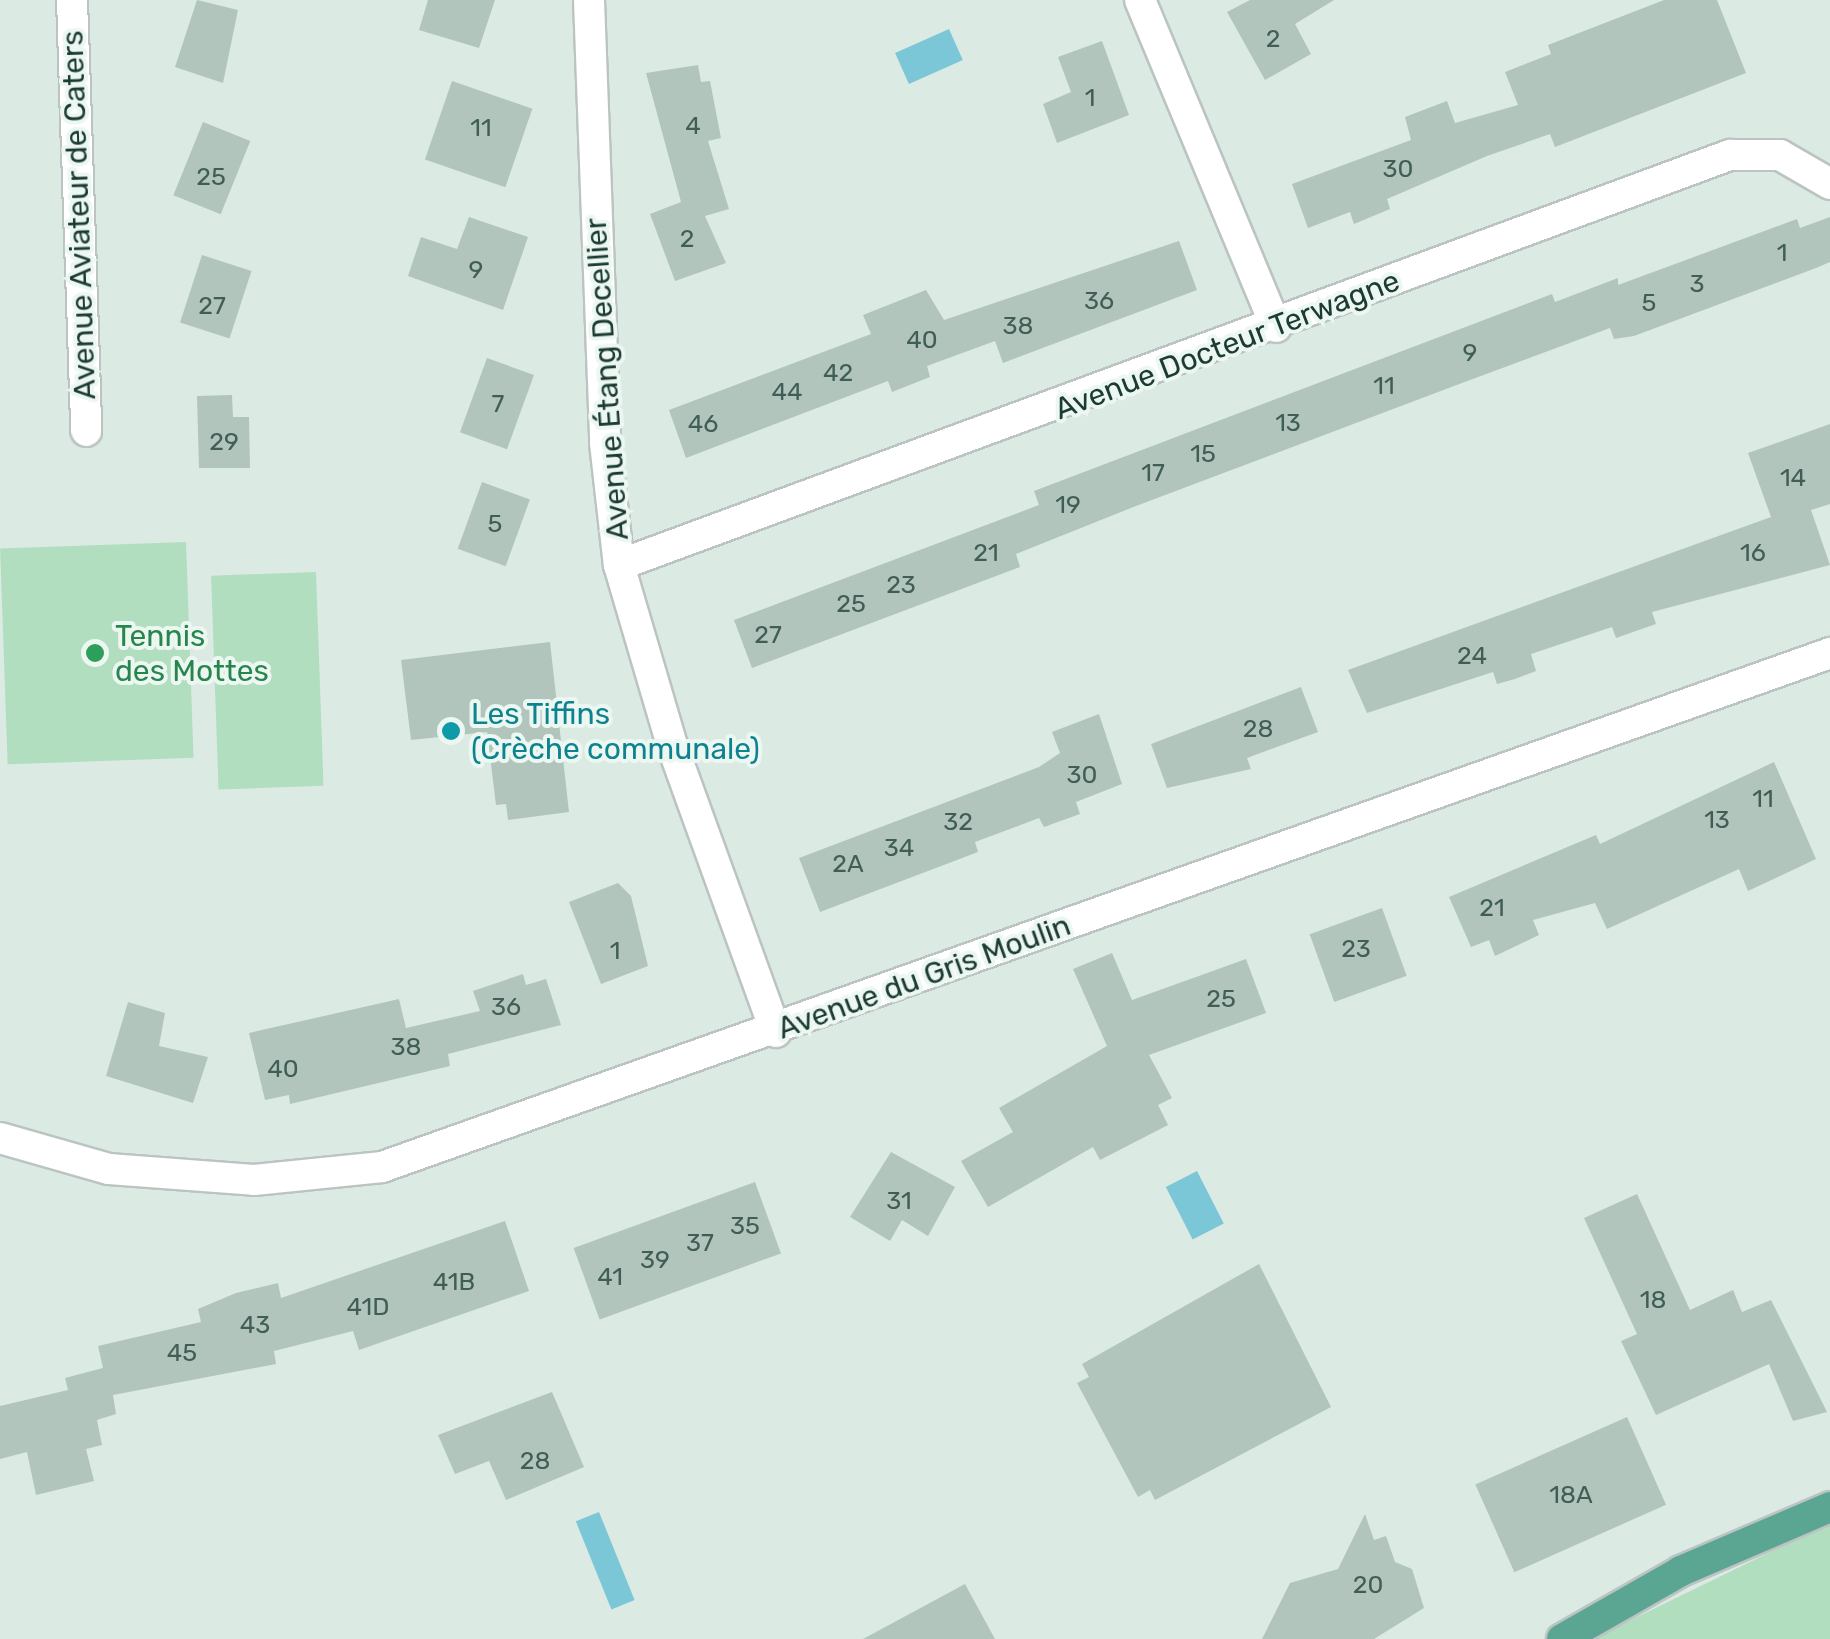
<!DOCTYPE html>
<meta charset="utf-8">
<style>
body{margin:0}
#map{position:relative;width:1830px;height:1639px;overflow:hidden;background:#dceae4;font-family:Rubik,sans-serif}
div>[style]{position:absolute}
.green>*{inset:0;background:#b1debe;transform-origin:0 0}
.water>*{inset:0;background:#7cc7d7;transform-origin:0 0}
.building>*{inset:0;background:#b1c5bd;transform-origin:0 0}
.roads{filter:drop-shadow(2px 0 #bbc4c2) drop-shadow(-2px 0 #bbc4c2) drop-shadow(0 2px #bbc4c2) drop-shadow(0 -2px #bbc4c2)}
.minor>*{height:30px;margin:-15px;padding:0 15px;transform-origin:15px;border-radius:15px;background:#fff}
.major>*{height:30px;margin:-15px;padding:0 15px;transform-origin:15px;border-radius:15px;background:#5ba593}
.dots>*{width:28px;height:28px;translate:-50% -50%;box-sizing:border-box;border:5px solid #ecf7f2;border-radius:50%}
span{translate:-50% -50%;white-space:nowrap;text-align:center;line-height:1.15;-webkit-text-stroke:8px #ecf7f2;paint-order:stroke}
.number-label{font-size:25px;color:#415e56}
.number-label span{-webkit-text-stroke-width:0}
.street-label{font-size:30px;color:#1c3b33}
.leisure-label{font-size:30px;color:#27864d}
.left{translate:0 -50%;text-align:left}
.culture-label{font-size:30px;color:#0d838f}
</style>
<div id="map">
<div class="green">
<i style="left:186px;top:542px;width:216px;height:186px;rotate:88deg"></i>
<i style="left:316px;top:572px;width:214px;height:105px;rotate:88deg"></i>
<i style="clip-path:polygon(1830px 1523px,1830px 1639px,1592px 1639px)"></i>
</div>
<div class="water">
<i style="left:949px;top:29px;width:34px;height:59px;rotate:66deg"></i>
<i style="left:1197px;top:1171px;width:59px;height:35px;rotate:63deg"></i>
<i style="left:599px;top:1512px;width:95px;height:25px;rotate:68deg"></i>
</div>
<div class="building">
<i style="clip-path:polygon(197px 0,238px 10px,223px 83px,175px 67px)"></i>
<i style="clip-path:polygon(428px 0,495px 0,479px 48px,419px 30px)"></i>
<i style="clip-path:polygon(1250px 0,1334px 0,1295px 24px,1311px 54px,1265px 80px,1227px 12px)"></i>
<i style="clip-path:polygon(1664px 0,1717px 0,1746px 73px,1555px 147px,1550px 134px,1487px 156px,1387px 199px,1390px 209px,1354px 224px,1350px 212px,1308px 228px,1292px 184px,1411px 140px,1405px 117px,1447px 101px,1455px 123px,1518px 105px,1505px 72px,1551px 54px,1548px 45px)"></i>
<i style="clip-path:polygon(1102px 41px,1129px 115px,1057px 143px,1043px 104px,1071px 92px,1058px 57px)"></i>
<i style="clip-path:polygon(698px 65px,701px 82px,710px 81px,721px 138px,708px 141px,729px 209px,705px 216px,726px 263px,675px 281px,650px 214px,681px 202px,646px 73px)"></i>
<i style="left:452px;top:81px;width:85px;height:83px;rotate:19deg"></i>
<i style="left:203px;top:122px;width:51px;height:79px;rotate:22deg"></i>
<i style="clip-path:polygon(469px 217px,528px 237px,503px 310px,408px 276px,421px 237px,457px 249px)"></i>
<i style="clip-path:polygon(1830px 217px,1830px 262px,1816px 268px,1634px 336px,1614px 339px,1610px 328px,1454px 386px,1136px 506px,1016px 554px,1020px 567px,752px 668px,734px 620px,1039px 505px,1034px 491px,1552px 294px,1555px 302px,1618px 278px,1618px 285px,1797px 219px,1800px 228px)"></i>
<i style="clip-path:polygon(1179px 241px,1197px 290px,1003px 363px,995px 341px,927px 366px,930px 377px,892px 392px,888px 381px,686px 458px,669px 410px,871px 334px,863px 315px,926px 290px,944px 320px)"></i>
<i style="left:202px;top:255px;width:52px;height:71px;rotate:18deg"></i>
<i style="left:487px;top:358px;width:50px;height:79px;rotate:20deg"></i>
<i style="clip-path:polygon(232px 395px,233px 417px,249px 417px,250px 468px,199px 468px,197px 396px)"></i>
<i style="clip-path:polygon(1830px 424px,1830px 504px,1811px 510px,1830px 565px,1652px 612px,1656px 624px,1616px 638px,1612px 627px,1531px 654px,1536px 671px,1515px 679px,1497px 684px,1493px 672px,1367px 713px,1348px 670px,1771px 517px,1748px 453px)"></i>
<i style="left:482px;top:482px;width:51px;height:71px;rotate:20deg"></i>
<i style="clip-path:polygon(550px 642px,569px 812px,508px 820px,506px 804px,496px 805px,487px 732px,411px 740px,401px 660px)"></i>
<i style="clip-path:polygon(1301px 687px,1318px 732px,1247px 758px,1251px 769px,1167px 788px,1151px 744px)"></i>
<i style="clip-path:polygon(1099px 714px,1122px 784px,1076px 802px,1080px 814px,1044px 827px,1039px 818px,975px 842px,978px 852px,820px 912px,799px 858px,1039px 767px,1060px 753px,1052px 732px)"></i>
<i style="clip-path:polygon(1774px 762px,1816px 859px,1748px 891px,1739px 869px,1607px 929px,1595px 903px,1533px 920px,1539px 935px,1495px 956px,1489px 940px,1471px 947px,1449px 897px,1596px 835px,1600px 844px)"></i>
<i style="clip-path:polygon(618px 883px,631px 896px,648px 966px,601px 984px,569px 902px)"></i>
<i style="left:1382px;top:908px;width:72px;height:77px;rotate:70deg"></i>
<i style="clip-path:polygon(1112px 953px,1132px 1000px,1246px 959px,1266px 1013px,1149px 1055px,1172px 1098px,1158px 1105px,1168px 1125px,1100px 1160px,1093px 1147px,988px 1207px,961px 1161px,1013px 1132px,999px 1108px,1107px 1046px,1073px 969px)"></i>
<i style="clip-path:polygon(523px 974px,526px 985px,546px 979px,561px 1025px,448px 1054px,450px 1066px,290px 1104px,289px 1095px,265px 1100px,249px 1033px,399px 999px,406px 1028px,480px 1011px,473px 991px)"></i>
<i style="clip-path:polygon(128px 1002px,165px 1013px,159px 1046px,208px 1057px,193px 1103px,106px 1076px)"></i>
<i style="clip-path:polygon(891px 1152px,955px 1187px,928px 1236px,902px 1220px,890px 1241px,850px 1217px)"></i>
<i style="left:755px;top:1182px;width:76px;height:193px;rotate:70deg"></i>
<i style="clip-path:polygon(1637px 1194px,1690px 1310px,1733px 1290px,1742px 1312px,1771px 1300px,1827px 1412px,1793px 1421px,1769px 1364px,1656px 1415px,1621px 1341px,1637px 1334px,1584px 1218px)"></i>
<i style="clip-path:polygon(505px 1221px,529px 1291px,359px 1350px,353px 1331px,274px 1351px,276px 1364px,113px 1395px,116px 1414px,97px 1420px,102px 1445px,86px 1449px,94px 1481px,36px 1495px,27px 1452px,0 1459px,0 1406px,68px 1390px,65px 1378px,103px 1368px,98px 1346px,201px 1322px,198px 1309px,236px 1293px,278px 1283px,281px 1298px)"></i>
<i style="clip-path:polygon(1259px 1264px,1331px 1407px,1155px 1500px,1150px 1490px,1138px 1497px,1077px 1383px,1089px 1377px,1082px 1364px)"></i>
<i style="clip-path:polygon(552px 1392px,584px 1467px,506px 1500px,489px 1461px,455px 1474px,438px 1435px)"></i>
<i style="left:1627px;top:1417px;width:96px;height:166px;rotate:66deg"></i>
<i style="clip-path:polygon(1365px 1514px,1374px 1540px,1386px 1536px,1395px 1562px,1412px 1569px,1424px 1608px,1374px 1639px,1262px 1639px,1290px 1583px,1338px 1569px)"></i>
<i style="clip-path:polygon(965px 1584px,995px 1639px,863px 1639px)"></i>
</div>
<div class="roads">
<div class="minor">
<i style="left:72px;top:0;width:431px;rotate:88.1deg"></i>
<i style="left:589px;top:0;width:443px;rotate:87.9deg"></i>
<i style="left:605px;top:443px;width:123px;rotate:83.5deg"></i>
<i style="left:619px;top:565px;width:191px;rotate:73.6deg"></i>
<i style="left:673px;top:748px;width:302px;rotate:70.1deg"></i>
<i style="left:1140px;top:0;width:354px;rotate:67.4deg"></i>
<i style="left:619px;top:565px;width:1184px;rotate:-20.26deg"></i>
<i style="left:1730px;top:155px;width:50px"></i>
<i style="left:1780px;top:155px;width:58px;rotate:30.1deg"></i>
<i style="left:0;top:1138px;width:113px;rotate:15.9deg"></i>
<i style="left:109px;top:1169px;width:145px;rotate:4.3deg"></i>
<i style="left:254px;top:1180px;width:129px;rotate:-5.8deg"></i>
<i style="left:382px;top:1167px;width:1537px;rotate:-19.54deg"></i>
</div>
<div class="major">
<i style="left:1562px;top:1639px;width:137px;rotate:-29.7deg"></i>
<i style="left:1681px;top:1571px;width:162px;rotate:-23.2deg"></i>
</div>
</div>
<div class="dots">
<i style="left:95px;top:653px;background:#2e9e5b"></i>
<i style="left:451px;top:731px;background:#0f9aa8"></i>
</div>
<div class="number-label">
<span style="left:1273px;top:39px">2</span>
<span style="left:1090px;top:98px">1</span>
<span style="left:693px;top:126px">4</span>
<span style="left:481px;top:128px">11</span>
<span style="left:1398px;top:169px">30</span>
<span style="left:211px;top:177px">25</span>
<span style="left:687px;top:239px">2</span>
<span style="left:1782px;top:253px">1</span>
<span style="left:476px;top:270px">9</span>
<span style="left:1697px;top:284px">3</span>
<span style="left:1099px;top:301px">36</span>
<span style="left:1649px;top:303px">5</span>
<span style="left:212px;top:306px">27</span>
<span style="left:1018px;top:326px">38</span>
<span style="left:922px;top:340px">40</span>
<span style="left:1470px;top:353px">9</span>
<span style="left:838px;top:373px">42</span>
<span style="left:1384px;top:386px">11</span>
<span style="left:787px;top:392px">44</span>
<span style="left:498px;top:404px">7</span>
<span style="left:1288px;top:423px">13</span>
<span style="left:703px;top:424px">46</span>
<span style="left:224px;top:442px">29</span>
<span style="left:1203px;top:454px">15</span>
<span style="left:1153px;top:473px">17</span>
<span style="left:1793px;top:478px">14</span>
<span style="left:1068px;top:505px">19</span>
<span style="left:495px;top:524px">5</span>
<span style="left:986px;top:553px">21</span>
<span style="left:1753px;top:553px">16</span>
<span style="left:901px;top:585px">23</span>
<span style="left:851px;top:604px">25</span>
<span style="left:768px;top:635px">27</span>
<span style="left:1472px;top:656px">24</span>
<span style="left:1258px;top:729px">28</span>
<span style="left:1082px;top:775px">30</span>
<span style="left:1763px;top:799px">11</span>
<span style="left:1717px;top:820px">13</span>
<span style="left:958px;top:822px">32</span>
<span style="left:899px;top:848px">34</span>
<span style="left:848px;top:864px">2A</span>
<span style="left:1492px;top:908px">21</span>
<span style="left:1356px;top:949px">23</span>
<span style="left:615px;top:951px">1</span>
<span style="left:1221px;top:999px">25</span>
<span style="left:506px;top:1007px">36</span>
<span style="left:406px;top:1047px">38</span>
<span style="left:283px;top:1069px">40</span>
<span style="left:899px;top:1201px">31</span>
<span style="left:745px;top:1226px">35</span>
<span style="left:700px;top:1243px">37</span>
<span style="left:655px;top:1260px">39</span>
<span style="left:610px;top:1277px">41</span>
<span style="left:454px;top:1282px">41B</span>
<span style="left:1653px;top:1300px">18</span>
<span style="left:368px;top:1307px">41D</span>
<span style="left:255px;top:1325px">43</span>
<span style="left:182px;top:1353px">45</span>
<span style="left:535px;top:1461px">28</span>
<span style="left:1571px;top:1495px">18A</span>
<span style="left:1368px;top:1585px">20</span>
</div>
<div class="street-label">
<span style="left:79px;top:215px;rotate:-92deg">Avenue Aviateur de Caters</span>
<span style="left:1227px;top:345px;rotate:-21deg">Avenue Docteur Terwagne</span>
<span style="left:607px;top:379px;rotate:-94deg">Avenue Étang Decellier</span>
<span style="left:924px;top:977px;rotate:-20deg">Avenue du Gris Moulin</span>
</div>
<div class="leisure-label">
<span class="left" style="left:115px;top:653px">Tennis<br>des Mottes</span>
</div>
<div class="culture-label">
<span class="left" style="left:471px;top:731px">Les Tiffins<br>(Crèche communale)</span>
</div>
</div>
